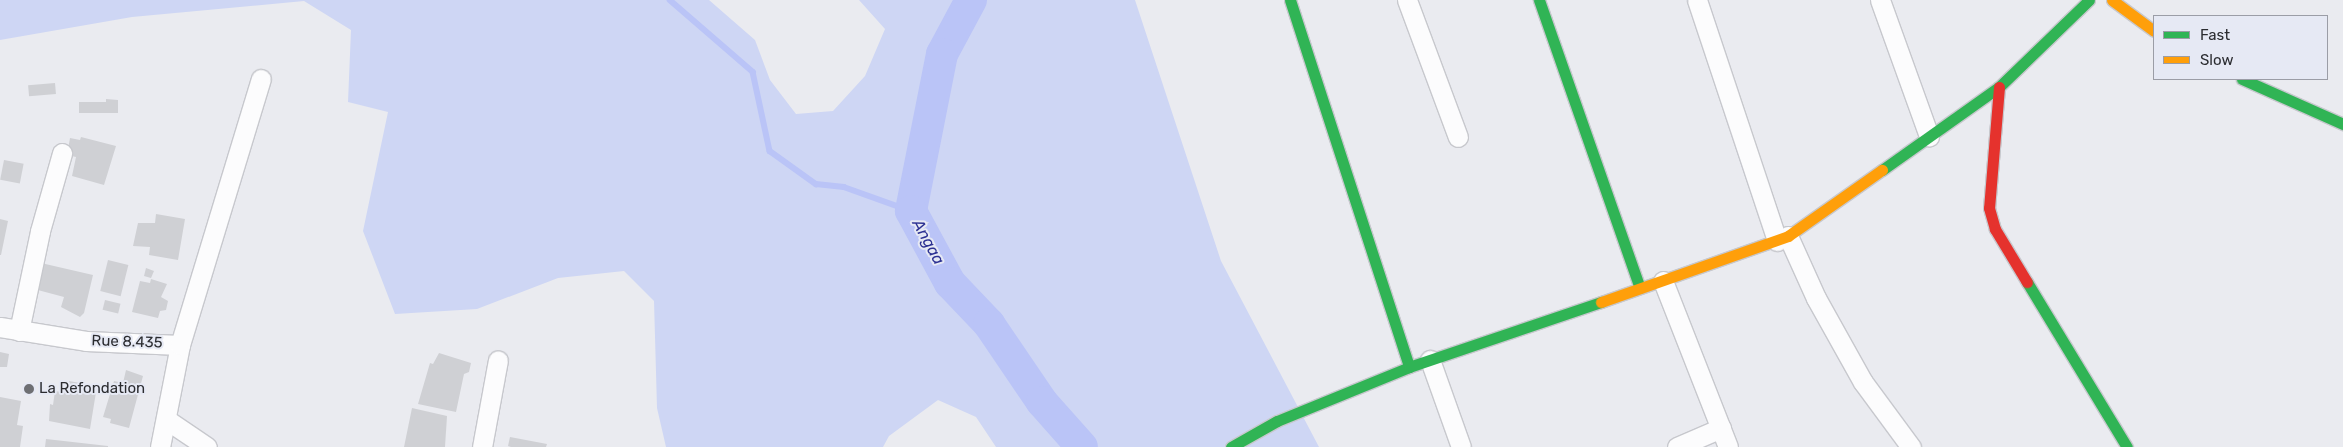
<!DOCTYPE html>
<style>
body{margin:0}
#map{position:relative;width:2343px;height:447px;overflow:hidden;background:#eaebf0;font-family:Rubik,sans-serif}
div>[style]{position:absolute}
.green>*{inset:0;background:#ced6f4}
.stream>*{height:5.5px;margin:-2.75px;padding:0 2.75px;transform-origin:2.75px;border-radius:2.75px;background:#bac4f7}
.river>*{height:32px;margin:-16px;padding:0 16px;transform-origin:16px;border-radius:16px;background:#bac4f7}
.building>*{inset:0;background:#cfd0d4;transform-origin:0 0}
.roads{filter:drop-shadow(1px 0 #c7c8cd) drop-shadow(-1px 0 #c7c8cd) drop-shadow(0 1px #c7c8cd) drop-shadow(0 -1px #c7c8cd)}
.street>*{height:19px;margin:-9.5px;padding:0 9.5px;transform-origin:9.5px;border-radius:9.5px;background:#fcfcfd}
.fast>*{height:11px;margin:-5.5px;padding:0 5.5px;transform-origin:5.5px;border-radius:5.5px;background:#30b455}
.slow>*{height:11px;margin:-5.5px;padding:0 5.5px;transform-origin:5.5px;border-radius:5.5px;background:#ff9f0a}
.jam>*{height:11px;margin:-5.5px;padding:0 5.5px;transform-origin:5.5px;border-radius:5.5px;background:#e5322d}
.dots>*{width:14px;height:14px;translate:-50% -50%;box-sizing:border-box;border:2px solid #e6e9f4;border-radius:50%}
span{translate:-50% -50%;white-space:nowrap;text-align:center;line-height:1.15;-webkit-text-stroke:4px #e6e9f4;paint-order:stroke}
.street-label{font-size:15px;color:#2b2c30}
.poi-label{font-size:15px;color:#2b2c30}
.left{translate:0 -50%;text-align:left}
.water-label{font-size:16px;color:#2d3293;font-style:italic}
.legend{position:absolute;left:2153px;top:15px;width:175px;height:65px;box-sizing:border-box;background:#e6e9f4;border:1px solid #9b9da6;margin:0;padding:6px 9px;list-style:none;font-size:15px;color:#2b2c30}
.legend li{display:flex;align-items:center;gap:10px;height:25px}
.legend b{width:25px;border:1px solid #9b9da6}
</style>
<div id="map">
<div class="green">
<i style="clip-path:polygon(0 0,709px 0,755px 40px,770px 80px,796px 114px,833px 111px,865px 76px,885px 29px,859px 0,1135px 0,1221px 261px,1319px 447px,996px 447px,976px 417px,938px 400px,889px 436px,883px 447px,666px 447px,657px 408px,654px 301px,624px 271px,558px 278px,477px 309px,395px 314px,363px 231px,388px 112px,348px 102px,351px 30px,304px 1px,132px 17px,0 40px)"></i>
</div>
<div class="stream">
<i style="left:670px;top:0;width:110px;rotate:40.9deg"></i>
<i style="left:753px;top:72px;width:81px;rotate:77.9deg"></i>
<i style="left:770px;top:151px;width:57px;rotate:35.7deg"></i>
<i style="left:816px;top:184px;width:28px;rotate:6deg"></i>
<i style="left:844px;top:187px;width:71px;rotate:19.7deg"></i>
</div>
<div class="river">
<i style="left:971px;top:0;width:61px;rotate:118.2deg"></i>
<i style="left:942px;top:54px;width:160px;rotate:101.2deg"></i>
<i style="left:911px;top:211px;width:82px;rotate:61.6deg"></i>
<i style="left:950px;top:283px;width:57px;rotate:46.4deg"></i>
<i style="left:989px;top:324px;width:94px;rotate:55.8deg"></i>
<i style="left:1042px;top:402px;width:60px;rotate:48.4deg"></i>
</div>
<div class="building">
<i style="left:55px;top:83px;width:11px;height:27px;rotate:85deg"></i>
<i style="clip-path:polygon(106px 99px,118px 100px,118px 113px,79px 113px,79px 102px,106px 102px)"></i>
<i style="clip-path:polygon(81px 137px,116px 146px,104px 185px,72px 176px,76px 157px,67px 155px,70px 138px,80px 140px)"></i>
<i style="left:4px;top:160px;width:20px;height:20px;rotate:11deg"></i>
<i style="clip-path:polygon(156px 214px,185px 219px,178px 260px,149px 255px,150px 247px,133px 246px,138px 223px,155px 223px)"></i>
<i style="clip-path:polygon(0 219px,8px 221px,1px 255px,0 255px)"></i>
<i style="left:108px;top:260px;width:21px;height:32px;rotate:14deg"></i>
<i style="clip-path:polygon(41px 263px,93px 275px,84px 313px,80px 317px,61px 307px,64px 297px,34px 289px)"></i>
<i style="clip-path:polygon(146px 268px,154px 271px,151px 278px,144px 276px)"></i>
<i style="clip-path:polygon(151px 279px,167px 284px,161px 297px,168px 301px,166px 310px,160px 311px,158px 318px,132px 312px,140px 281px,150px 283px)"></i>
<i style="left:105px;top:300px;width:16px;height:10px;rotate:14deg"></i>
<i style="clip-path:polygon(0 352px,9px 354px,7px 367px,0 367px)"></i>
<i style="clip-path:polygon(439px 353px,471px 363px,469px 372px,464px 374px,456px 412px,418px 404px,430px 363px,433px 364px)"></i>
<i style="clip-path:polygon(126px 370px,143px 376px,129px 428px,110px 423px,111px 419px,103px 417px,114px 381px,123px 383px)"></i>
<i style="clip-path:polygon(69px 381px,97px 386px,90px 429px,49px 421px,50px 404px,53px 405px,55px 391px,67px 393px)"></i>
<i style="clip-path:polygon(0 397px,21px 401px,17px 425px,23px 426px,20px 447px,0 447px)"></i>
<i style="clip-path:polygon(412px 408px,447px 416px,445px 447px,404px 447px)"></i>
<i style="clip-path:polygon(510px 437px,547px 444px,546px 447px,511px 447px,508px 446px)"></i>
<i style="clip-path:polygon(46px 439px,108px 446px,108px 447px,45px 447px)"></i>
</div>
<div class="roads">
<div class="street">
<i style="left:1407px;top:0;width:146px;rotate:69.6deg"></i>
<i style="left:1697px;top:0;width:254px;rotate:71.6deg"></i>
<i style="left:1880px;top:0;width:145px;rotate:70.2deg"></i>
<i style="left:1788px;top:236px;width:68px;rotate:65.7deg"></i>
<i style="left:1816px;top:298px;width:96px;rotate:60.8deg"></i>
<i style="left:1863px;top:382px;width:81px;rotate:53.6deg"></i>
<i style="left:1663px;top:281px;width:178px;rotate:68.6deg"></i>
<i style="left:0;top:327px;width:87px;rotate:9.2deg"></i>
<i style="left:86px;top:341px;width:94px;rotate:2.4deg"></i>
<i style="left:180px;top:345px;width:104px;rotate:101.1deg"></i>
<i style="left:19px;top:331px;width:102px;rotate:-78.1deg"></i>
<i style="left:40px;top:231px;width:81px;rotate:-74.2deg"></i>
<i style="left:180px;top:345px;width:278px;rotate:-73.1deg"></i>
<i style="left:1430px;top:360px;width:92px;rotate:70.4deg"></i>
<i style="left:167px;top:420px;width:48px;rotate:34deg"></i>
<i style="left:482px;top:447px;width:88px;rotate:-79.6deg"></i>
<i style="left:1677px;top:447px;width:48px;rotate:-23.4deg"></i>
</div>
<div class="fast">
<i style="left:1290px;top:0;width:386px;rotate:72deg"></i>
<i style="left:1539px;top:0;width:305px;rotate:70.7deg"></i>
<i style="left:2242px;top:79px;width:111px;rotate:24deg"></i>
<i style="left:1882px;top:170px;width:143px;rotate:-35.4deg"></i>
<i style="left:1999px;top:87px;width:125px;rotate:-44deg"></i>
<i style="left:2027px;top:282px;width:193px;rotate:58.8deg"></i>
<i style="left:1231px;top:447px;width:53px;rotate:-29.5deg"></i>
<i style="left:1277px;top:421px;width:143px;rotate:-22.2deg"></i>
<i style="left:1409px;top:367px;width:203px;rotate:-18.7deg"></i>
</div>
<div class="slow">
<i style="left:2112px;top:0;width:52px;rotate:36.4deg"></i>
<i style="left:1601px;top:302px;width:198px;rotate:-19.4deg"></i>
<i style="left:1788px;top:236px;width:115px;rotate:-35.1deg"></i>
</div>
<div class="jam">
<i style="left:1999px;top:87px;width:121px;rotate:94.7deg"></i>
<i style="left:1989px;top:208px;width:22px;rotate:74deg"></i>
<i style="left:1995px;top:229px;width:62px;rotate:58.9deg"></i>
</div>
</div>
<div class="dots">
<i style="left:29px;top:389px;background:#6e6f73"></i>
</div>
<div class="street-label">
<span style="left:127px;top:342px;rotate:2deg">Rue 8.435</span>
</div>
<div class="poi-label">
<span class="left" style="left:39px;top:389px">La Refondation</span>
</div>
<div class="water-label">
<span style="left:928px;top:242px;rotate:61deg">Angaa</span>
</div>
<ul class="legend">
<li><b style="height:6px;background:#30b455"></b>Fast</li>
<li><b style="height:6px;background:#ff9f0a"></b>Slow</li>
</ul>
</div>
